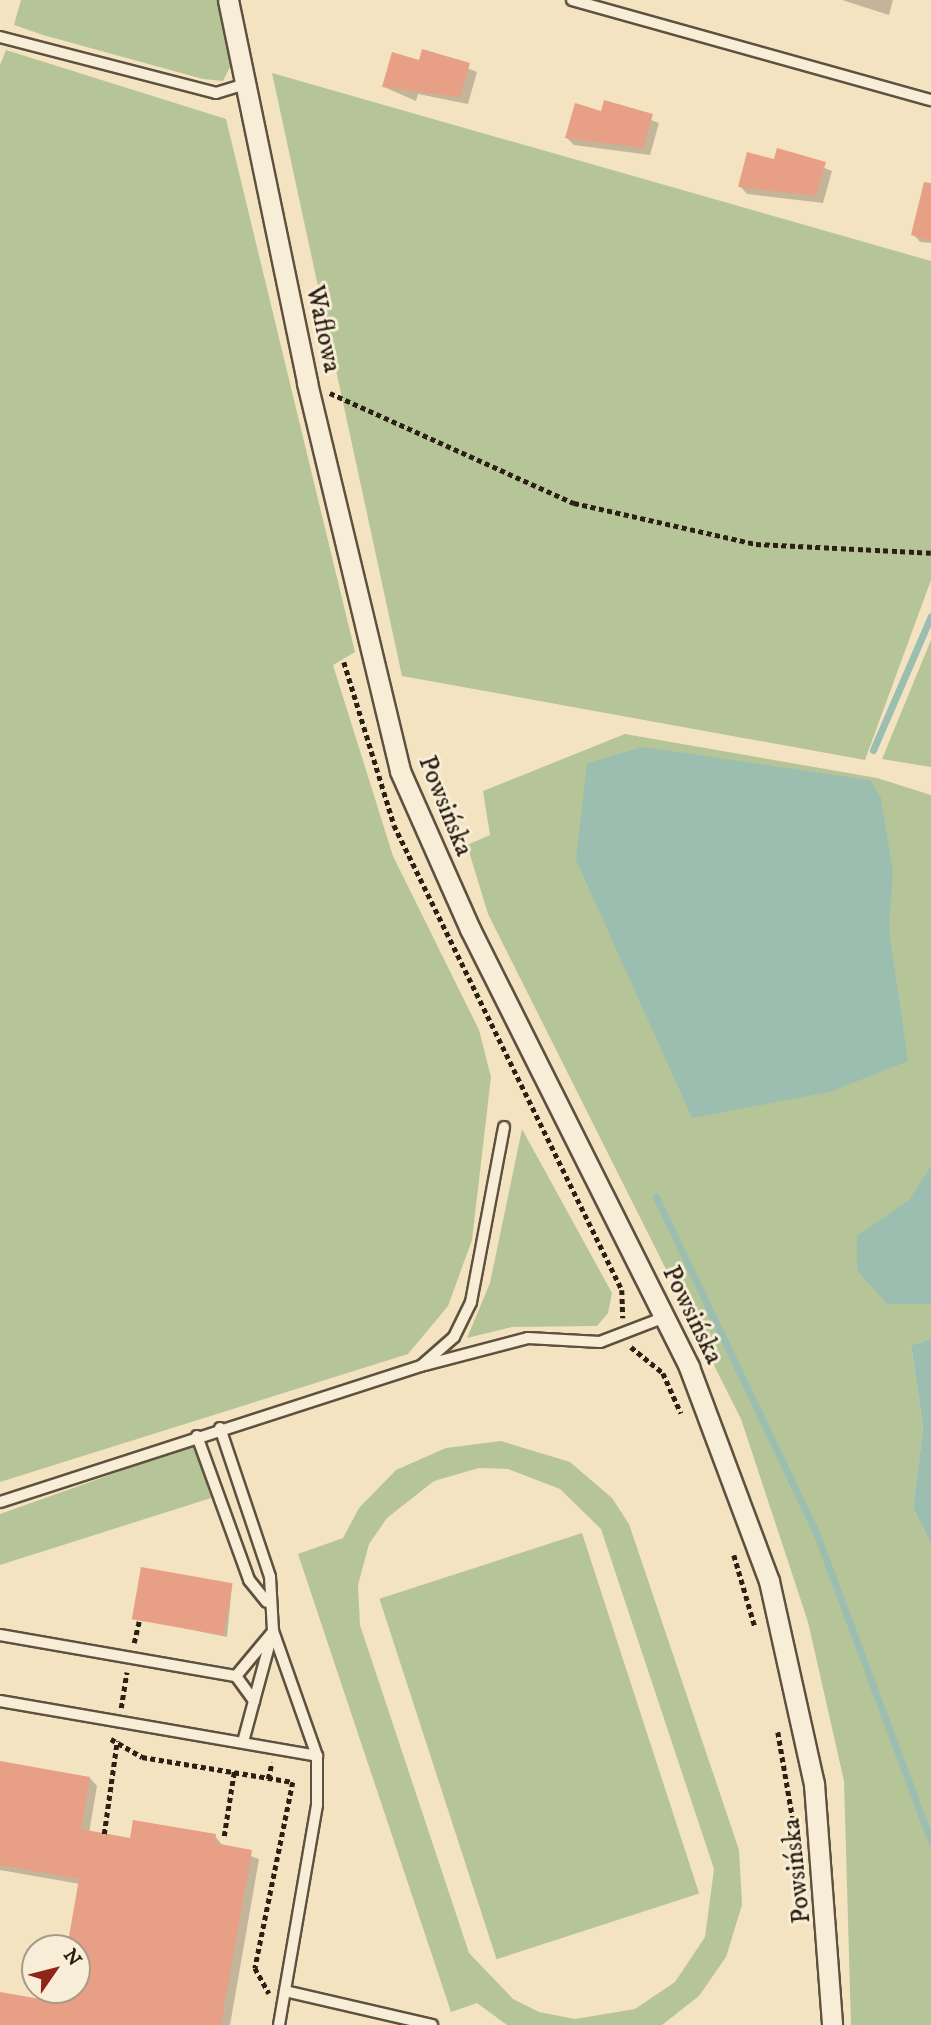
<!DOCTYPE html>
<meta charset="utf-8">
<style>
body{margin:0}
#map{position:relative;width:931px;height:2025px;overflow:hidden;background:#f4e3c1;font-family:"IM FELL DW Pica",serif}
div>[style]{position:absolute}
.green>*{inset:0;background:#b6c597;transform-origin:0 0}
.water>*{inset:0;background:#9cbeb0}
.shadow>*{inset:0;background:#0003}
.stream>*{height:7px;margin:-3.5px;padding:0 3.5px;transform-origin:3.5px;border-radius:3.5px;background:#9cbeb0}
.building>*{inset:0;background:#e7a086;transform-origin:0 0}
.path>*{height:4.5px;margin-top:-2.25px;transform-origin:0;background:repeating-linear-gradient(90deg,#2c2014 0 5px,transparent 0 8.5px)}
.roads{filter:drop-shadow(2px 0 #5e513f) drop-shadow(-2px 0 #5e513f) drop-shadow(0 2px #5e513f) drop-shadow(0 -2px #5e513f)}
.lane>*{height:10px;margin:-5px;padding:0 5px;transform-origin:5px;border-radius:5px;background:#f8edd7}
.street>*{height:19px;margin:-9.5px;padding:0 9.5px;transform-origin:9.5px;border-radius:9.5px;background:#f8edd7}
span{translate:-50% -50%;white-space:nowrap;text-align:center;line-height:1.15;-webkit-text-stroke:6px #f8edd7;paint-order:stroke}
.street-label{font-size:26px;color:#2c2014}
.north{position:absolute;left:21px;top:1934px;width:70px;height:70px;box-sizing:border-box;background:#f8edd7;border:2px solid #a69b89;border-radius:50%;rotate:55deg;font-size:19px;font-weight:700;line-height:28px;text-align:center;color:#2c2014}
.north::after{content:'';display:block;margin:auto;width:24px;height:32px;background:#8f2418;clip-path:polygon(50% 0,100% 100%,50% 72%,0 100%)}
</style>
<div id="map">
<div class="green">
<i style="clip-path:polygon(21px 0,217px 0,231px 65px,223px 81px,203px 79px,43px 35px,14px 25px)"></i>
<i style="clip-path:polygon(6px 50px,226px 119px,355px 652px,333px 665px,393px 856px,479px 1030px,491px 1077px,472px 1240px,448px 1306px,408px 1354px,0 1482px,0 65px)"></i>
<i style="clip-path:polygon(272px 73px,931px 261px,931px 580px,865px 760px,402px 676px)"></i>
<i style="clip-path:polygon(931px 640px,931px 767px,882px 759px)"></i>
<i style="clip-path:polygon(625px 734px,877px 778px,931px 795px,931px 1339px,911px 1345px,923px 1428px,913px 1508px,931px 1544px,931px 2025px,851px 2025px,844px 1781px,808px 1622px,741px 1419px,488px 914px,467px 845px,490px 835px,483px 791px)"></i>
<i style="clip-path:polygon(522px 1129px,612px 1293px,608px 1313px,597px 1326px,512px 1327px,467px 1338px,490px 1283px)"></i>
<i style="clip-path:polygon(evenodd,501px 1441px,570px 1462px,612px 1498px,629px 1524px,739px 1850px,742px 1905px,726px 1957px,699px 1996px,662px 2025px,507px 2025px,477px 2003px,451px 2012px,298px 1554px,343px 1538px,359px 1508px,396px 1470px,446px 1448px,501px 1441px,479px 1468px,508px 1469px,560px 1489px,601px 1529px,714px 1869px,705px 1937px,675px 1982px,635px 2009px,575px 2019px,539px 2012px,513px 1999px,469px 1953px,360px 1625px,358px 1585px,369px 1544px,387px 1518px,434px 1481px,479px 1468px)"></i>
<i style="clip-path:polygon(194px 1445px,211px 1498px,0 1565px,0 1514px)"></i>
<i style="left:582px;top:1533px;width:379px;height:213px;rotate:72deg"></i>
</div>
<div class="water">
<i style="clip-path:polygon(643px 747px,870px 780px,881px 798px,893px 871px,889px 930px,908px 1061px,830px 1092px,692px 1118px,576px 860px,587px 763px)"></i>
<i style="clip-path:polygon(931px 1166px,931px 1304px,887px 1304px,857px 1270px,857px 1236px,909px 1200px)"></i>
<i style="clip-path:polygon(931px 1339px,931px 1544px,913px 1508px,923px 1428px,911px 1345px)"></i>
</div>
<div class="shadow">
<i style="clip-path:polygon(842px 0,893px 0,889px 15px)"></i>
<i style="clip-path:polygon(423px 51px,477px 72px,468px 104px,418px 94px,416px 101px,384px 87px,420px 62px)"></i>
<i style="clip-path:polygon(605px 102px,659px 123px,650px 155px,574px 145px,567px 138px,602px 113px)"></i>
<i style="clip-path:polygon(778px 150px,832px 171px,823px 203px,747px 194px,740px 186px,775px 161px)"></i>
<i style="clip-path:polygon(931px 205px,931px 243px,920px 242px,913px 234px)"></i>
<i style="clip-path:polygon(232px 1585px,227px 1637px,133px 1618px)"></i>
<i style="clip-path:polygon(0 1762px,90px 1778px,97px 1786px,89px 1833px,131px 1840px,215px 1836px,223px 1846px,259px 1859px,230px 2025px,0 2025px,0 1994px,58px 2004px,61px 1990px,77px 1990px,77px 1948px,68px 1948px,80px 1884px,0 1870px)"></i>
</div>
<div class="stream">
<i style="left:873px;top:750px;width:146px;rotate:-66.6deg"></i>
<i style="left:656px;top:1197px;width:374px;rotate:64.5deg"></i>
<i style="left:817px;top:1535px;width:327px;rotate:69.6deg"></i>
</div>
<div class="building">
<i style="clip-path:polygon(422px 49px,470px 63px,460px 97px,382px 87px,392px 52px,419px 60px)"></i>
<i style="clip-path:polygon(604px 100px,653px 114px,643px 148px,565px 138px,575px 103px,601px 111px)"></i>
<i style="clip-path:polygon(777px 148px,826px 162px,816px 196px,738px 187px,747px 152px,774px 159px)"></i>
<i style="clip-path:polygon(924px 182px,931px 183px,931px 241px,911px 235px)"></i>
<i style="left:141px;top:1567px;width:93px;height:53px;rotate:10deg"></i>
<i style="clip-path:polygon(0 1761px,90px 1777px,81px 1829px,130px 1838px,133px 1820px,216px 1834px,215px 1843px,252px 1850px,221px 2025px,0 2025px,0 1992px,57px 2002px,59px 1990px,77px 1990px,77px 1948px,67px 1948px,79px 1879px,0 1865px)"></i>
</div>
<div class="path">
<i style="left:330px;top:393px;width:268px;rotate:24.3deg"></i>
<i style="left:574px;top:503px;width:187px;rotate:12.7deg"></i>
<i style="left:756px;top:544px;width:175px;rotate:2.9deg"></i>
<i style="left:344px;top:662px;width:170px;rotate:72.9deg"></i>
<i style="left:394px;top:825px;width:518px;rotate:63.88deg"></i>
<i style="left:622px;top:1290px;width:28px;rotate:88deg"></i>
<i style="left:631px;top:1347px;width:41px;rotate:39.1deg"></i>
<i style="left:663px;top:1373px;width:44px;rotate:65.8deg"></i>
<i style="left:734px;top:1555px;width:75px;rotate:73.7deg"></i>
<i style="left:134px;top:1643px;width:22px;rotate:-77deg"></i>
<i style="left:121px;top:1708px;width:36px;rotate:-81deg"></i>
<i style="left:778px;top:1732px;width:89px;rotate:80.3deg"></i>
<i style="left:111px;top:1739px;width:36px;rotate:30deg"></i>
<i style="left:142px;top:1757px;width:153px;rotate:9.4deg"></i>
<i style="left:293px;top:1782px;width:190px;rotate:101.5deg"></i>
<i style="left:255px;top:1968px;width:29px;rotate:61deg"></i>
<i style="left:268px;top:1779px;width:17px;rotate:-77deg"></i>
<i style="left:104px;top:1834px;width:94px;rotate:-82deg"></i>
<i style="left:224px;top:1836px;width:65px;rotate:-81.1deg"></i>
</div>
<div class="roads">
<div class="lane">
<i style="left:572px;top:0;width:373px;rotate:15.6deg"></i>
<i style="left:0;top:37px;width:223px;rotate:14.5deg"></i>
<i style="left:216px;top:93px;width:30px;rotate:-17deg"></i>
<i style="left:425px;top:1365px;width:106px;rotate:-14.7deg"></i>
<i style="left:528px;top:1338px;width:72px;rotate:3.2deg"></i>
<i style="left:600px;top:1342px;width:70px;rotate:-21deg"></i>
<i style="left:220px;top:1428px;width:157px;rotate:71.4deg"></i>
<i style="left:270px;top:1577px;width:54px;rotate:86.8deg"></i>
<i style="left:273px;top:1631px;width:133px;rotate:70.6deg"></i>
<i style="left:317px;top:1756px;width:49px;rotate:90deg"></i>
<i style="left:317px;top:1805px;width:223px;rotate:99.8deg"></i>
<i style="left:197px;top:1436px;width:153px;rotate:70.1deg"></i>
<i style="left:249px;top:1580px;width:28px;rotate:51deg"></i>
<i style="left:0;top:1502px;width:442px;rotate:-17.9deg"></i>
<i style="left:421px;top:1366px;width:44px;rotate:-41.3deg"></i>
<i style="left:454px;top:1337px;width:39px;rotate:-64deg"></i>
<i style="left:471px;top:1302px;width:178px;rotate:-79.3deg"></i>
<i style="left:0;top:1635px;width:240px;rotate:9.9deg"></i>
<i style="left:236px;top:1676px;width:31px;rotate:54deg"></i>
<i style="left:254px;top:1701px;width:42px;rotate:105deg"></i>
<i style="left:236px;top:1676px;width:55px;rotate:-50.2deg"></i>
<i style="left:0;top:1701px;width:322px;rotate:9.8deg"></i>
<i style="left:254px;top:1701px;width:73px;rotate:-74.8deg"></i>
<i style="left:285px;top:1991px;width:151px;rotate:13deg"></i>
</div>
<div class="street">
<i style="left:228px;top:0;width:391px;rotate:78.3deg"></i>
<i style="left:307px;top:383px;width:399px;rotate:76.5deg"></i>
<i style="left:400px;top:771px;width:173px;rotate:66.1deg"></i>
<i style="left:470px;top:929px;width:490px;rotate:63.4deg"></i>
<i style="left:689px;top:1367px;width:228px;rotate:69.5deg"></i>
<i style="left:769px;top:1581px;width:208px;rotate:77.5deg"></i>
<i style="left:814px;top:1784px;width:242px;rotate:85.7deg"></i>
</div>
</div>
<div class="street-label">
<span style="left:323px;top:329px;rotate:78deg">Waflowa</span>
<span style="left:445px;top:806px;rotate:68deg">Powsińska</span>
<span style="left:692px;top:1315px;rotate:64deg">Powsińska</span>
<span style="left:797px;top:1871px;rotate:-96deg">Powsińska</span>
</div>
<div class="north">N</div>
</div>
